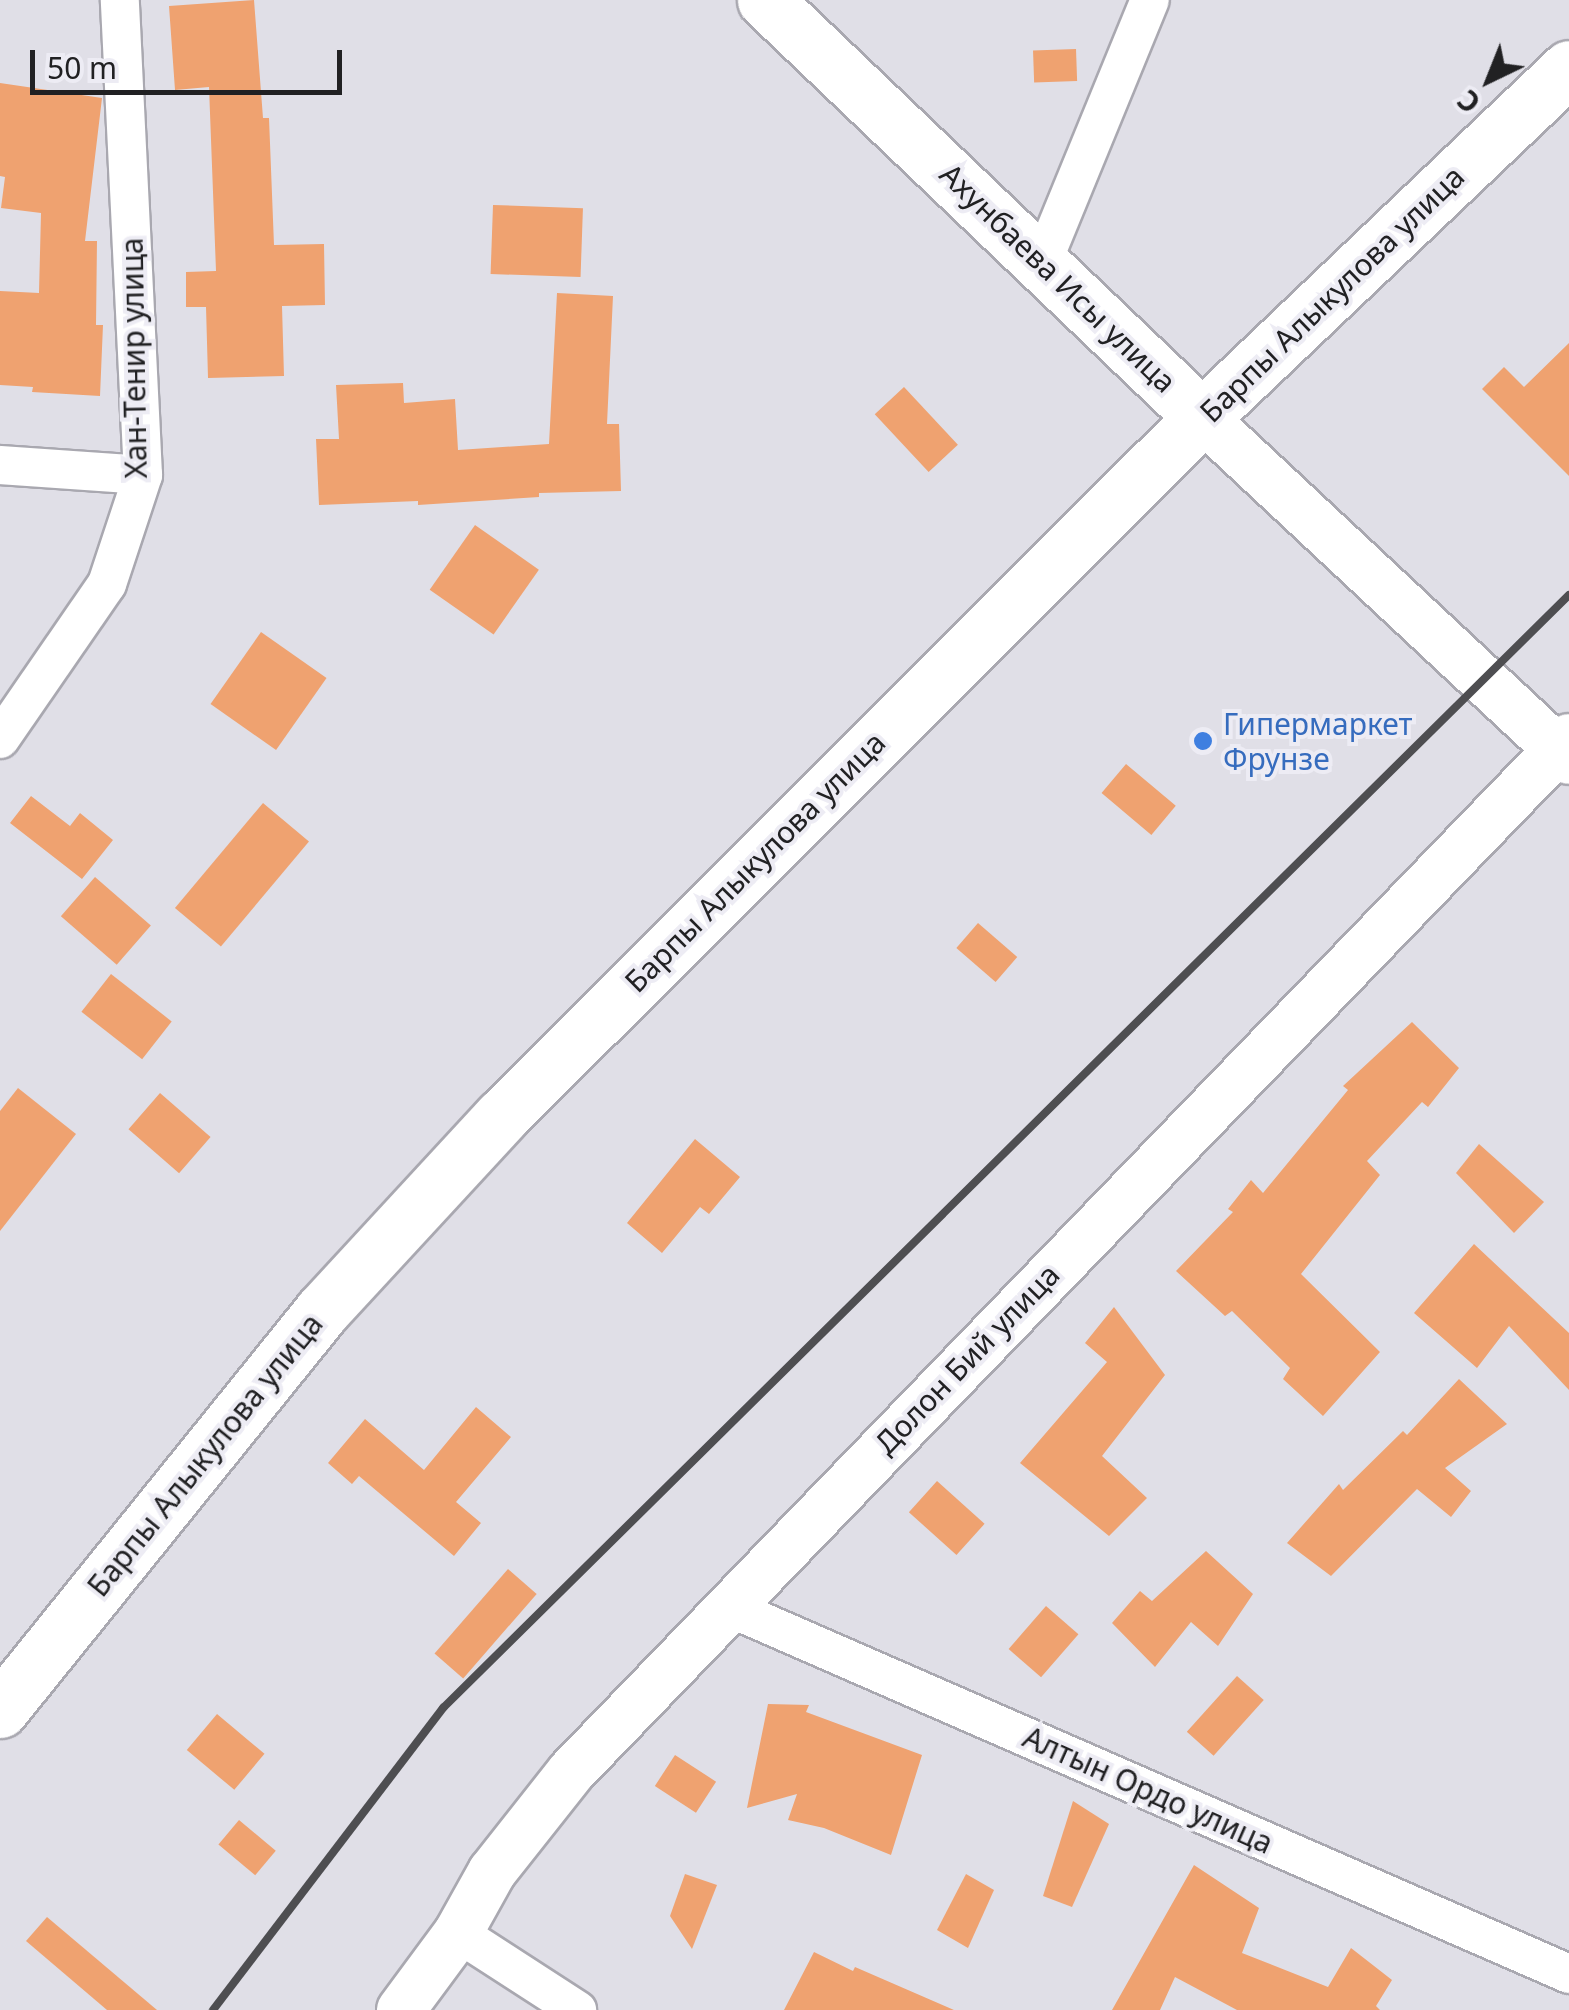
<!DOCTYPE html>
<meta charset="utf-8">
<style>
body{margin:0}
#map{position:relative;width:1569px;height:2010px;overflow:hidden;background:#e0dfe7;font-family:"Noto Sans",sans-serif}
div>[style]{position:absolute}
.building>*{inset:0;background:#efa270;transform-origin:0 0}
.roads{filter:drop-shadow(2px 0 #a9a8b0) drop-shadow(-2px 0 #a9a8b0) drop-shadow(0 2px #a9a8b0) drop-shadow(0 -2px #a9a8b0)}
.minor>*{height:38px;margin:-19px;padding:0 19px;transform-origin:19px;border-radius:19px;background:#fff}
.tertiary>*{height:48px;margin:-24px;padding:0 24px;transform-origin:24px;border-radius:24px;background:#fff}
.primary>*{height:55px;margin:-27.5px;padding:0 27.5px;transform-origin:27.5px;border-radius:27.5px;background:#fff}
.rail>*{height:8px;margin:-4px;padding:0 4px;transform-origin:4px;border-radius:4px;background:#4e4e51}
.dots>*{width:28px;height:28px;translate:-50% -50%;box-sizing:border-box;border:5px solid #edecf4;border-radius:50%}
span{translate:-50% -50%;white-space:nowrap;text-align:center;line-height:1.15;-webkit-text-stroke:8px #edecf4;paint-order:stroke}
.street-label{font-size:30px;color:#212123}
.shop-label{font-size:30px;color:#366cbe}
.left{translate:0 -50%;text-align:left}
.north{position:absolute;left:1439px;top:30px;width:100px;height:100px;-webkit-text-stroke:8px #edecf4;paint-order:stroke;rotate:223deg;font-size:28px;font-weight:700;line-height:40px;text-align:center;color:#212123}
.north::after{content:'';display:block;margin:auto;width:35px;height:45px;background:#212123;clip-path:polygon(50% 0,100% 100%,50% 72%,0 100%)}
.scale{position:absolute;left:30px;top:50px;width:312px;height:45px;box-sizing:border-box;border:5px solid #212123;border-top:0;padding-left:12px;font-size:30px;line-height:35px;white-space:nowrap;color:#212123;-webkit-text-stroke:8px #edecf4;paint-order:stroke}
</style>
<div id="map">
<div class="building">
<i style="clip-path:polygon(254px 0,263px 118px,269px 118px,274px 245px,324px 244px,325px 305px,282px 306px,284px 376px,208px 378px,206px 307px,186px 307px,186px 272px,216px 271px,209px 87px,175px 90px,169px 6px)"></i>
<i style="left:1076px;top:49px;width:32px;height:43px;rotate:88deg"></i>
<i style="clip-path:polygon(0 83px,102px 98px,85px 241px,97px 241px,96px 325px,103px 325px,100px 396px,32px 392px,33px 387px,0 385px,0 291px,39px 293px,41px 213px,1px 208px,5px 177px,0 176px)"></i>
<i style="left:493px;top:205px;width:90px;height:69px;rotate:2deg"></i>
<i style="clip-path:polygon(557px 293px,613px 296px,607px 424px,619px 424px,621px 491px,539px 493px,539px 497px,418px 505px,418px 501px,319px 505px,316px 439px,339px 439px,336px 385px,403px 383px,404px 403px,455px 399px,458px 450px,549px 444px)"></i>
<i style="clip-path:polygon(1569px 343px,1569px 476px,1482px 389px,1504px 367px,1524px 387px)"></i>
<i style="left:904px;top:387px;width:79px;height:40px;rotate:47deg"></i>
<i style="left:475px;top:525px;width:78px;height:79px;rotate:35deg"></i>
<i style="left:261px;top:632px;width:80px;height:88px;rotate:35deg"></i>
<i style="left:1126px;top:764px;width:65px;height:38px;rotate:40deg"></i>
<i style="clip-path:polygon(31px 796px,70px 826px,80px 813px,113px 840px,82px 879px,10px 823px)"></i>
<i style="left:263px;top:803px;width:60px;height:137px;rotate:40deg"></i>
<i style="left:95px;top:877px;width:74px;height:52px;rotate:41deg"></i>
<i style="left:978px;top:923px;width:52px;height:33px;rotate:41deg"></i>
<i style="left:111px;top:974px;width:77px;height:48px;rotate:38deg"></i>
<i style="clip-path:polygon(1412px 1022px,1459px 1068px,1428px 1107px,1422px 1102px,1367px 1161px,1380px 1175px,1301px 1274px,1380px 1352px,1323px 1416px,1283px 1379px,1290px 1368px,1232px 1311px,1225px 1316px,1176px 1271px,1233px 1212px,1228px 1209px,1251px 1180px,1263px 1193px,1348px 1090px,1343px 1086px)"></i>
<i style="clip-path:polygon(18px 1088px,76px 1134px,0 1231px,0 1111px)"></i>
<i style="left:160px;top:1093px;width:67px;height:48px;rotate:41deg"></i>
<i style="clip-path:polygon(695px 1139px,740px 1177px,709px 1214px,700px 1207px,662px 1253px,627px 1223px)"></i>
<i style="clip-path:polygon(1479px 1144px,1544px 1202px,1514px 1233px,1456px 1173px)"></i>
<i style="clip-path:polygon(1474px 1244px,1569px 1333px,1569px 1390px,1509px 1326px,1477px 1368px,1414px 1313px)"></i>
<i style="clip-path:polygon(1114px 1307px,1165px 1375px,1102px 1456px,1147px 1498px,1109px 1536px,1020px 1463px,1107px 1362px,1085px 1343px)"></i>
<i style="clip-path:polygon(1459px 1379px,1507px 1424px,1445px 1468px,1471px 1491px,1451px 1517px,1417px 1489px,1331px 1576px,1287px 1543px,1339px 1484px,1343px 1490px,1403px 1431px,1407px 1435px)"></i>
<i style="clip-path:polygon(476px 1407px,511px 1437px,456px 1502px,481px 1523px,454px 1556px,359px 1476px,352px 1484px,328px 1463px,365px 1419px,424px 1470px)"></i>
<i style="left:937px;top:1481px;width:64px;height:42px;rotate:42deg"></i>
<i style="clip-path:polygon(1206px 1551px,1253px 1594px,1218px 1646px,1191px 1622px,1155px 1667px,1112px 1623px,1140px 1591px,1152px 1601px)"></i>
<i style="left:508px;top:1569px;width:38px;height:112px;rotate:41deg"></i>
<i style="left:1046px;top:1606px;width:43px;height:57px;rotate:41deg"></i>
<i style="left:1237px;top:1676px;width:36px;height:75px;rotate:42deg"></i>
<i style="clip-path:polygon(768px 1704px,809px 1705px,806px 1712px,922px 1755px,891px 1855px,824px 1828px,788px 1820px,797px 1794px,747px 1808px)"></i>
<i style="left:217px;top:1714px;width:62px;height:47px;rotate:40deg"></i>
<i style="left:675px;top:1755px;width:49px;height:37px;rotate:33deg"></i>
<i style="clip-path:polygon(1073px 1801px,1109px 1824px,1072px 1907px,1043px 1896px)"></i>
<i style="left:239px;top:1820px;width:48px;height:32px;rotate:40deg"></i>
<i style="clip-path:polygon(1194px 1865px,1259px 1908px,1242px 1953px,1328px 1987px,1351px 1948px,1392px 1980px,1376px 2006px,1380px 2010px,1237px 2010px,1175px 1977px,1160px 2010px,1112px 2010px)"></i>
<i style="clip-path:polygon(685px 1874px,717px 1885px,692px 1949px,670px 1916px)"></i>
<i style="clip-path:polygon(966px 1874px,994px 1890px,968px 1948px,937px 1930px)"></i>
<i style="clip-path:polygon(47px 1917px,157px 2010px,107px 2010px,26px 1941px)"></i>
<i style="clip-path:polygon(814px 1952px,853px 1971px,855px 1967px,954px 2010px,784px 2010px)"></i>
</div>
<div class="roads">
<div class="minor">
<i style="left:1042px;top:263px;width:284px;rotate:-67.7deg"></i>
<i style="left:0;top:465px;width:143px;rotate:4deg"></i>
<i style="left:0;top:739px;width:188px;rotate:-55.4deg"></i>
<i style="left:107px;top:584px;width:115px;rotate:-71.7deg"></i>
<i style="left:143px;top:475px;width:476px;rotate:-92.8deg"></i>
<i style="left:726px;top:1606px;width:920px;rotate:23.58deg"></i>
<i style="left:458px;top:1933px;width:142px;rotate:32.9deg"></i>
</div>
<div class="tertiary">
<i style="left:1202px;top:417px;width:502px;rotate:43.06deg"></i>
<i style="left:401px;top:2010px;width:96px;rotate:-53.5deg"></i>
<i style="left:458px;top:1933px;width:70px;rotate:-60.9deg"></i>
<i style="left:492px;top:1872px;width:127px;rotate:-51.7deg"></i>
<i style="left:571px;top:1772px;width:1437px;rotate:-46.01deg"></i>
</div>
<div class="primary">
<i style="left:765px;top:0;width:604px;rotate:43.66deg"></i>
<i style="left:0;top:1710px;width:513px;rotate:-51.1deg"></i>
<i style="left:322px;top:1311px;width:264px;rotate:-47.3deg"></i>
<i style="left:501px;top:1117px;width:991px;rotate:-44.96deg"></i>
<i style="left:1202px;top:417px;width:506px;rotate:-43.56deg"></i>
</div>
</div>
<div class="rail">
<i style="left:213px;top:2010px;width:380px;rotate:-52.7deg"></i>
<i style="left:443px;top:1708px;width:1583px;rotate:-44.67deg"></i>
</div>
<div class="dots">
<i style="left:1203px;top:741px;background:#3f7fe0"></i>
</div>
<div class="street-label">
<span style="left:1058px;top:278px;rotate:44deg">Ахунбаева Исы улица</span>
<span style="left:1332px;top:294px;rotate:-44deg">Барпы Алыкулова улица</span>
<span style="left:134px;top:358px;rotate:-91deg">Хан-Тенир улица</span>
<span style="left:755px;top:862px;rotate:-45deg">Барпы Алыкулова улица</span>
<span style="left:967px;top:1359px;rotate:-46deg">Долон Бий улица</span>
<span style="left:205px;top:1455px;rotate:-51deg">Барпы Алыкулова улица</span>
<span style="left:1148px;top:1790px;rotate:24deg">Алтын Ордо улица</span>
</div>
<div class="shop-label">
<span class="left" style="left:1223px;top:741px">Гипермаркет<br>Фрунзе</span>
</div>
<div class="north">С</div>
<div class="scale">50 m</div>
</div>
